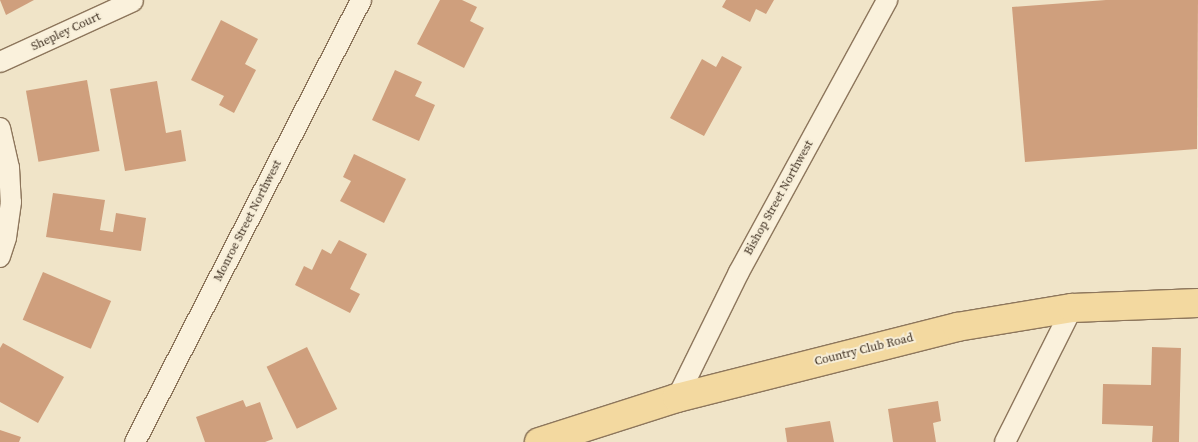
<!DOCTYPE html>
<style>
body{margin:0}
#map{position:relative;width:1198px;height:442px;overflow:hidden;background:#f0e4c8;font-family:"Source Serif 4",serif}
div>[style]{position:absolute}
.building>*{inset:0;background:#cf9f7d;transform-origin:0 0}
.roads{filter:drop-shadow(1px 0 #8d765c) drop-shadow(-1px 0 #8d765c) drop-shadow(0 1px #8d765c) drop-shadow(0 -1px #8d765c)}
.minor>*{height:20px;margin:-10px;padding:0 10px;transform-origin:10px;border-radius:10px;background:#faf1dc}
.primary>*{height:28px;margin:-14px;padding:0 14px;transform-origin:14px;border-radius:14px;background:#f3d9a0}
span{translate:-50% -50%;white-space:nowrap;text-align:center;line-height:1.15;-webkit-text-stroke:4px #f7eed8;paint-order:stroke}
.street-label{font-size:12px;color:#3d2e20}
</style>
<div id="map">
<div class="building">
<i style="clip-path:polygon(0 0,34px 0,6px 15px)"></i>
<i style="clip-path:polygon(440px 0,462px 0,477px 7px,470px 21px,484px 28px,464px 68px,417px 44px)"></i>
<i style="clip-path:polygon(726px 0,774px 0,766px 14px,756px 9px,750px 22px,722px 7px)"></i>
<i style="clip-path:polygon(1106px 0,1198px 0,1197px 149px,1025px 162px,1012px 7px)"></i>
<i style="clip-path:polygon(221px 20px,258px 39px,245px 64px,256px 70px,234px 113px,219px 105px,224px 96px,191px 80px)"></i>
<i style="clip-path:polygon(722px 56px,742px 67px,704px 136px,670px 118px,702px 59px,716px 67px)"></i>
<i style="clip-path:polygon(395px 70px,422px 82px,415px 96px,435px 105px,419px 141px,372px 120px)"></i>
<i style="left:87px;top:80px;width:72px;height:62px;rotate:80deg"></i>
<i style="clip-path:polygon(157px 81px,166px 133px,181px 130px,186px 161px,125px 171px,110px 89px)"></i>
<i style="clip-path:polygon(354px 154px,406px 179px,384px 223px,340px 201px,351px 181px,343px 177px)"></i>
<i style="clip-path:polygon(53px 193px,105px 200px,100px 230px,113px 232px,116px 213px,146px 218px,141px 251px,46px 237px)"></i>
<i style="clip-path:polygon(339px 240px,367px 254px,350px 289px,360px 294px,350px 313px,295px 285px,304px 266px,312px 270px,322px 249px,331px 254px)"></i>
<i style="left:43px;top:272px;width:74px;height:52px;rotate:23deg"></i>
<i style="clip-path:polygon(3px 343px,64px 377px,38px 423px,0 402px,0 348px)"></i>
<i style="left:307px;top:347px;width:69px;height:45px;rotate:64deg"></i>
<i style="clip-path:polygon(1152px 347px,1181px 348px,1179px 442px,1152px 442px,1153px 426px,1102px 424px,1103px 384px,1151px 385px)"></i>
<i style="clip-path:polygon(243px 400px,246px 407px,260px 402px,273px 439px,265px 442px,205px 442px,196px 417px)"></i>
<i style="clip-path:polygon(938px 401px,941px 421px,933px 423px,936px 442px,893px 442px,888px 409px)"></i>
<i style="clip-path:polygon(830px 421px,834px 442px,787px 442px,785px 428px)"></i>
<i style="clip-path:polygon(0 430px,21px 437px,19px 442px,0 442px)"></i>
</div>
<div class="roads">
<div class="minor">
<i style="left:0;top:62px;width:146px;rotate:-24.6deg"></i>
<i style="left:0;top:128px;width:41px;rotate:77.3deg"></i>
<i style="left:9px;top:168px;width:34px;rotate:87deg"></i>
<i style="left:11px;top:202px;width:36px;rotate:98deg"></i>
<i style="left:6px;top:238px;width:20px;rotate:108deg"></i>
<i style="left:677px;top:398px;width:140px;rotate:-63.8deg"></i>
<i style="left:739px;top:272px;width:310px;rotate:-61.4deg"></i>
<i style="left:135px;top:442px;width:496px;rotate:-62.9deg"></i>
<i style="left:1005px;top:442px;width:150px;rotate:-63.4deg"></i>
</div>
<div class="primary">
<i style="left:539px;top:442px;width:145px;rotate:-17.7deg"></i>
<i style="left:677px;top:398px;width:289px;rotate:-14.2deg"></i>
<i style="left:957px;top:327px;width:117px;rotate:-9.4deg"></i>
<i style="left:1072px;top:308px;width:126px;rotate:-2.3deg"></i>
</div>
</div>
<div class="street-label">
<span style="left:66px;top:32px;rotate:-25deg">Shepley Court</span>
<span style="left:779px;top:198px;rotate:-61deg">Bishop Street Northwest</span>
<span style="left:248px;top:221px;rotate:-63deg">Monroe Street Northwest</span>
<span style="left:864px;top:350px;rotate:-14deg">Country Club Road</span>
</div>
</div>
